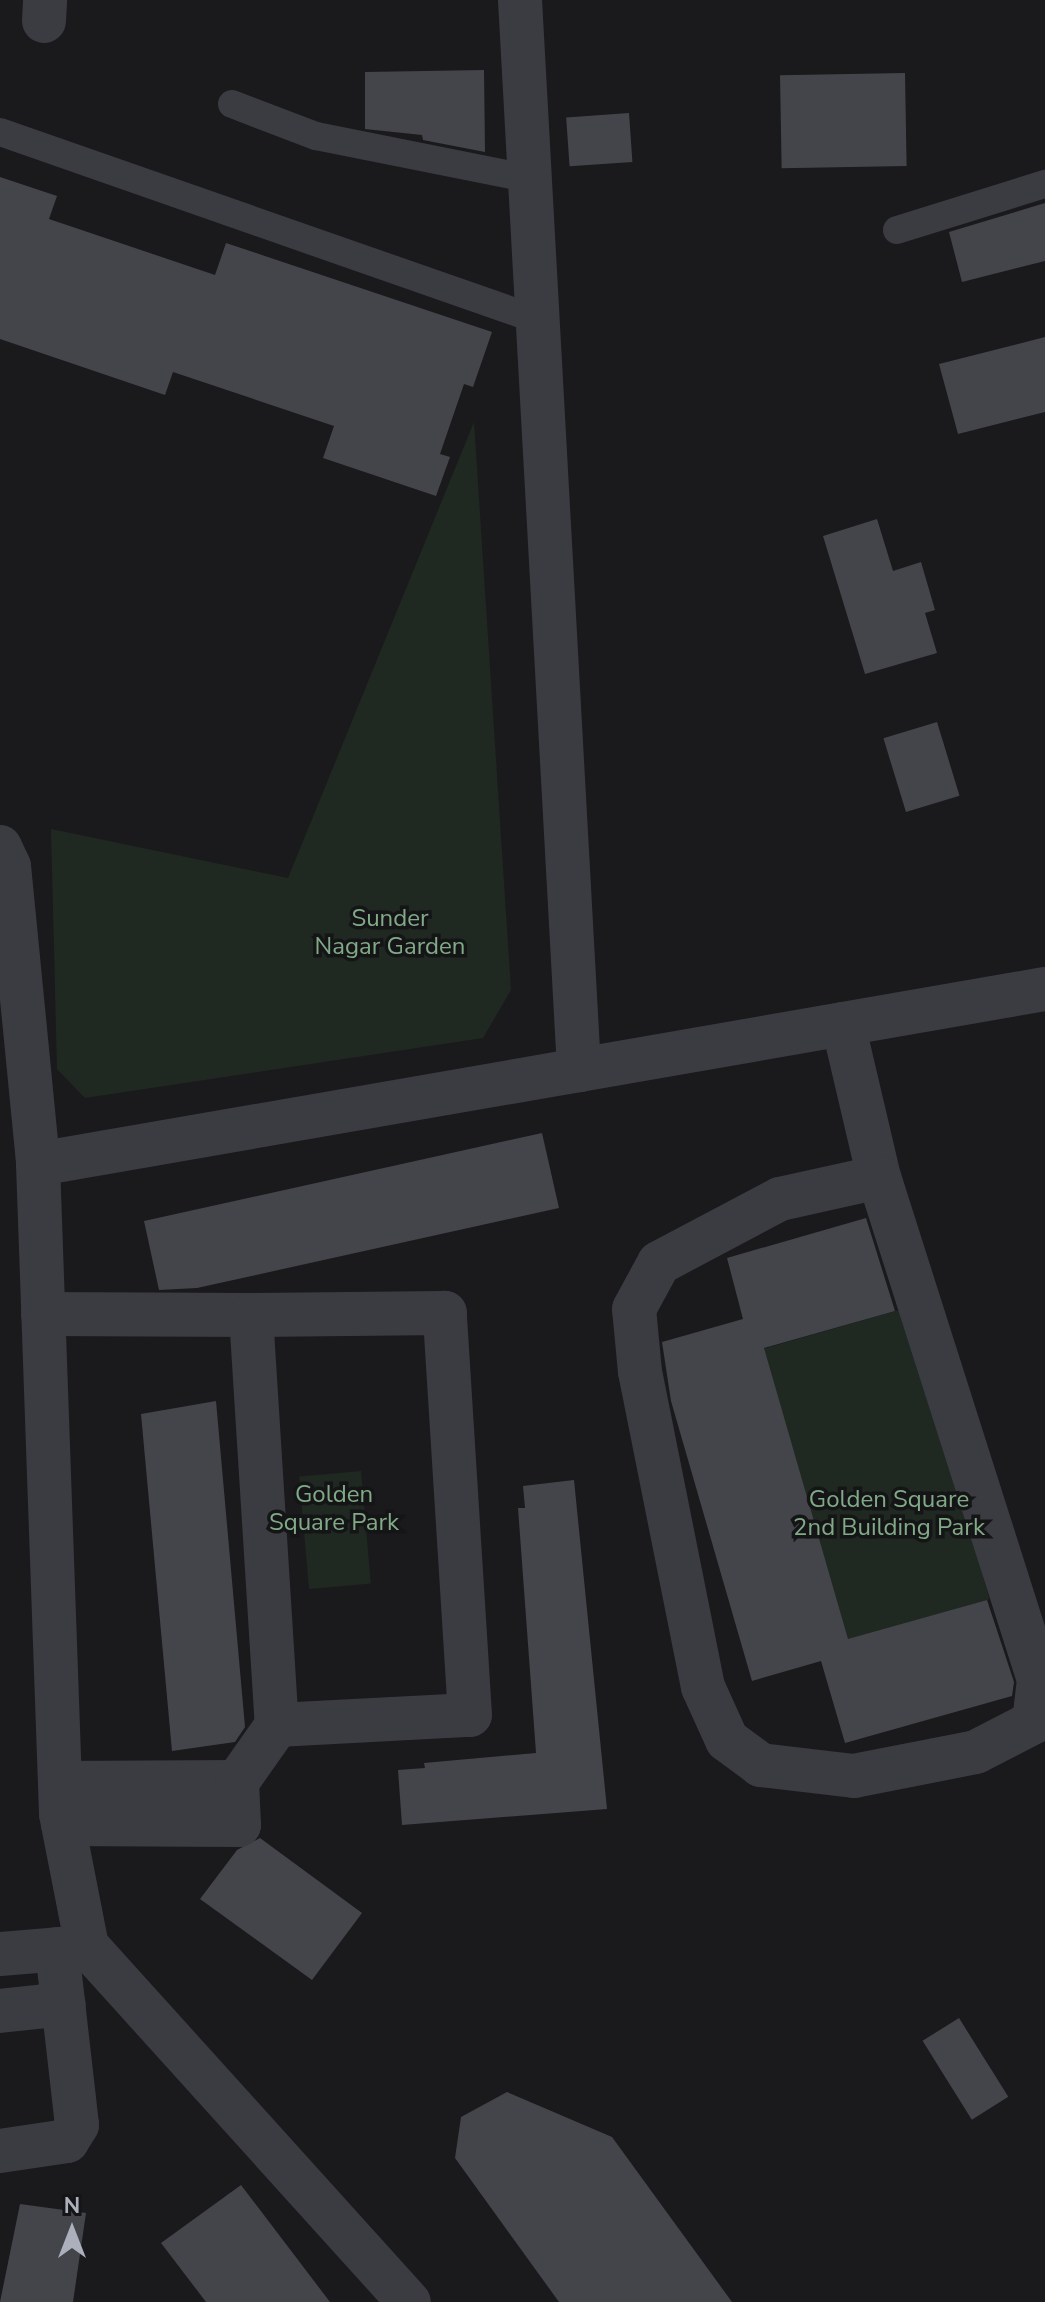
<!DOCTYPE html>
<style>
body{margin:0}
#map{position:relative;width:1045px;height:2302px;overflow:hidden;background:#1a1a1d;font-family:"Nunito Sans",sans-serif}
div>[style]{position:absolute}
.green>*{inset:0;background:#1f2921;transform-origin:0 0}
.building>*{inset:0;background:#44454a;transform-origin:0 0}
.service>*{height:28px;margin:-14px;padding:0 14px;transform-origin:14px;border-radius:14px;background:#3b3c42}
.minor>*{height:44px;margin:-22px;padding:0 22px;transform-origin:22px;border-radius:22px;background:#3b3c42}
span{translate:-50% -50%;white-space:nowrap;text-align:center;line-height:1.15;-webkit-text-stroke:7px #151518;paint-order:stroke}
.park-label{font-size:24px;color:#81aa86}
.north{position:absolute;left:32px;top:2190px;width:80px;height:80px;-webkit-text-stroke:6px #151518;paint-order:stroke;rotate:0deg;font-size:22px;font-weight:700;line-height:32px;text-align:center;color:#acb0bd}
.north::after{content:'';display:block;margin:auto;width:28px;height:36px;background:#acb0bd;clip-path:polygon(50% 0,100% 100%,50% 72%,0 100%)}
</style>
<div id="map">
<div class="green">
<i style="clip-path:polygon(474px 422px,511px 990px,483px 1038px,85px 1098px,57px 1069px,51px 829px,288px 878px)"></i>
<i style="left:906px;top:1308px;width:303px;height:148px;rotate:74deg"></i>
<i style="left:361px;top:1471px;width:113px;height:62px;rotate:85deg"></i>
</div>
<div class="building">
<i style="clip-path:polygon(484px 70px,485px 152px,423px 140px,422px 135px,365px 129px,365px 72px)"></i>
<i style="left:905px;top:73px;width:93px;height:125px;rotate:89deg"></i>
<i style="left:629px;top:113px;width:49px;height:63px;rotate:86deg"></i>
<i style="clip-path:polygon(0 177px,57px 196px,49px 219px,215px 275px,226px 243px,492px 332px,473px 387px,464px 384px,440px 454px,450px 457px,436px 496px,323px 458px,334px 426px,173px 372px,165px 395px,0 339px)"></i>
<i style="clip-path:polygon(1045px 203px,1045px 261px,962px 282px,949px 232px)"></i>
<i style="clip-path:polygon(1045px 337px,1045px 412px,958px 434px,939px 364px)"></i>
<i style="clip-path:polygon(877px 519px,893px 571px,921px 562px,935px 610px,925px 613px,937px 653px,865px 674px,823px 536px)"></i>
<i style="left:937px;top:722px;width:77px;height:56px;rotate:73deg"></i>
<i style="clip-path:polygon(542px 1133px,559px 1208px,197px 1288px,159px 1290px,144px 1221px)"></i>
<i style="clip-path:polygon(866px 1218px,895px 1311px,764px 1348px,848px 1639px,987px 1600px,1014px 1682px,1012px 1696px,845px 1743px,821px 1661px,752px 1681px,671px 1401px,662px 1342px,743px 1319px,727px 1258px)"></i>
<i style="clip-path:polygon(216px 1401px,245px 1727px,235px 1742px,172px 1751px,141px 1414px)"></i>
<i style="clip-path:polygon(574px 1480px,607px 1809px,402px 1825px,398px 1770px,425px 1768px,424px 1763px,536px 1753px,518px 1508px,525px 1508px,523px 1486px)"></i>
<i style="clip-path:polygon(260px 1838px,362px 1913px,312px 1980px,200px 1899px,237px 1850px)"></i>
<i style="left:959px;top:2018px;width:93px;height:43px;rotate:58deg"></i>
<i style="clip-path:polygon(507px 2092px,612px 2137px,732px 2302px,559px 2302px,455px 2158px,461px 2117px)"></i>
<i style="clip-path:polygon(241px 2185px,330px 2302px,206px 2302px,161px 2243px)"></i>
<i style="clip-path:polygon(20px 2204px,86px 2213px,73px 2302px,0 2302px)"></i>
</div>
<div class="service">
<i style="left:232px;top:104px;width:90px;rotate:20.9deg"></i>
<i style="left:316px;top:136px;width:219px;rotate:11.3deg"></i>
<i style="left:0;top:132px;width:570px;rotate:19.26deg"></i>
<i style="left:897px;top:230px;width:155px;rotate:-17.3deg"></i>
</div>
<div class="minor">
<i style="left:520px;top:0;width:1072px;rotate:86.84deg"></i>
<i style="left:44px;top:21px;width:21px;rotate:-87deg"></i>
<i style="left:0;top:847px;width:21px;rotate:65deg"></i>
<i style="left:9px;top:866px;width:299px;rotate:84.4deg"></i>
<i style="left:38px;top:1164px;width:650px;rotate:87.97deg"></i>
<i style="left:61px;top:1814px;width:135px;rotate:78.9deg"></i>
<i style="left:87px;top:1946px;width:480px;rotate:47.9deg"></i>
<i style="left:843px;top:1024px;width:157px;rotate:76.8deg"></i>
<i style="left:879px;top:1177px;width:528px;rotate:72.35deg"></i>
<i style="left:1039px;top:1680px;width:42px;rotate:96.8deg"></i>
<i style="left:1034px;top:1722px;width:65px;rotate:152.7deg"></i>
<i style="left:976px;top:1752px;width:124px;rotate:168.9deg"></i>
<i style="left:854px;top:1776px;width:94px;rotate:-173.3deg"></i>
<i style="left:761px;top:1765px;width:42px;rotate:-143.7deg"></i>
<i style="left:727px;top:1740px;width:58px;rotate:-114.4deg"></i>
<i style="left:703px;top:1687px;width:321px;rotate:-101.3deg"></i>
<i style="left:640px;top:1372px;width:63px;rotate:-95.4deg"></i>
<i style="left:634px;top:1309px;width:52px;rotate:-61.5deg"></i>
<i style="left:659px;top:1263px;width:137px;rotate:-27.9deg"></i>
<i style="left:780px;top:1199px;width:101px;rotate:-12.5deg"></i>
<i style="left:38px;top:1164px;width:1022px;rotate:-9.86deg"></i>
<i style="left:43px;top:1314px;width:208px;rotate:0.3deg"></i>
<i style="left:60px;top:1783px;width:177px;rotate:-0.3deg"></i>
<i style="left:63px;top:1824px;width:176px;rotate:0.3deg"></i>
<i style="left:239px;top:1825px;width:43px;rotate:-92.7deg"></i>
<i style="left:237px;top:1782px;width:70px;rotate:-54.9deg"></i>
<i style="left:277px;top:1725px;width:193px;rotate:-3deg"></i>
<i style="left:470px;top:1715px;width:403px;rotate:-93.6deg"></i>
<i style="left:445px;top:1313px;width:194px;rotate:179.4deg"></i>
<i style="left:251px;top:1315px;width:411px;rotate:86.4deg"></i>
<i style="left:0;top:1954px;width:85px;rotate:-4.7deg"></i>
<i style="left:0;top:2011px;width:64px;rotate:-6.2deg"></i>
<i style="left:0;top:2151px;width:68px;rotate:-8.5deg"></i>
<i style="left:67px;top:2141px;width:19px;rotate:-58deg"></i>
<i style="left:77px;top:2125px;width:177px;rotate:-96.5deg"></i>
</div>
<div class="park-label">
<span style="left:390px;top:933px">Sunder<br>Nagar Garden</span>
<span style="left:334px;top:1509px">Golden<br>Square Park</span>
<span style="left:889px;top:1514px">Golden Square<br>2nd Building Park</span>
</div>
<div class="north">N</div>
</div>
